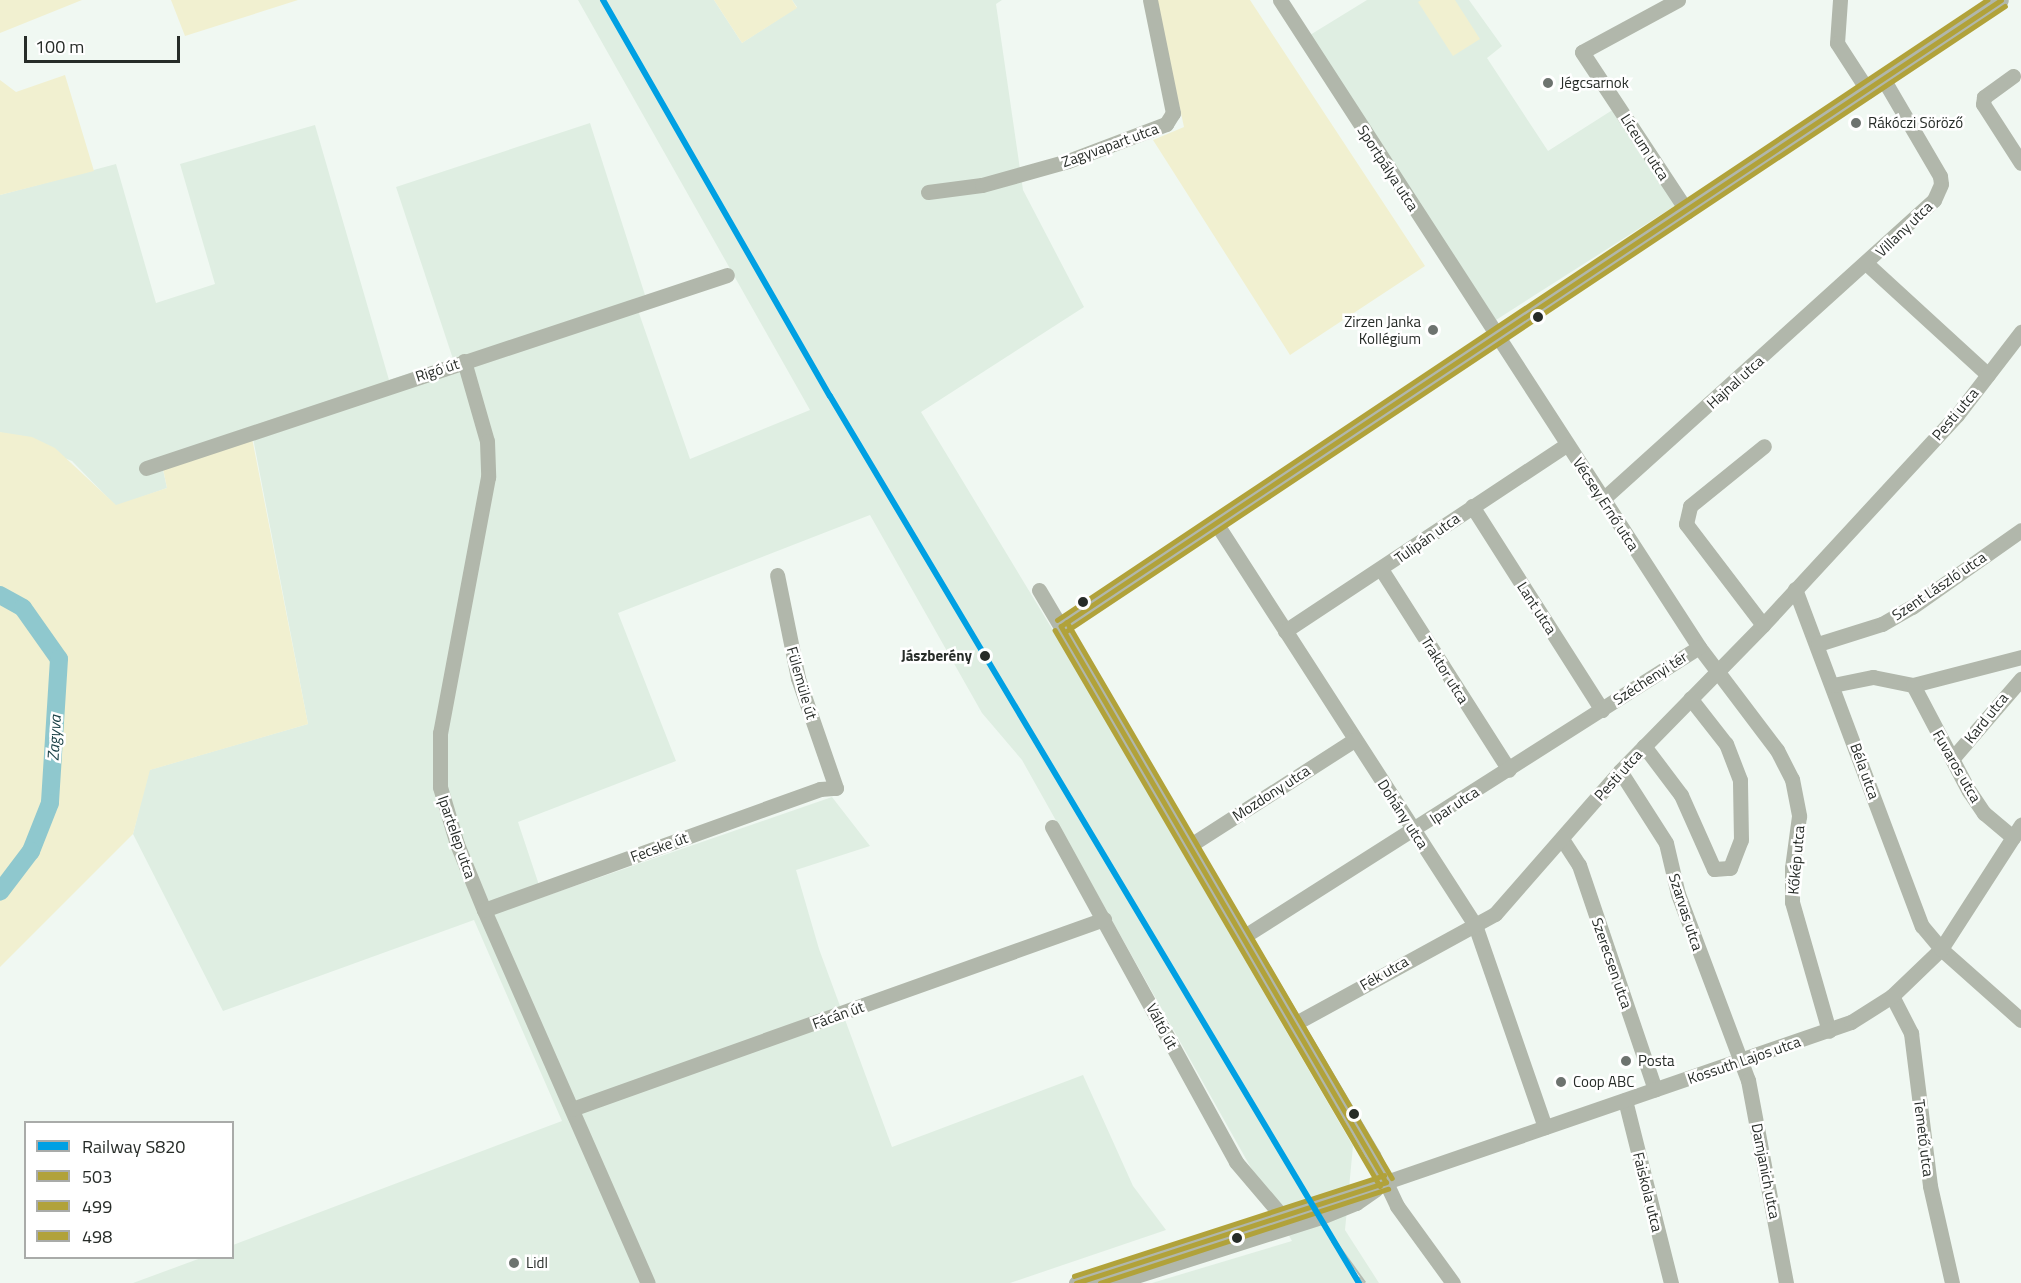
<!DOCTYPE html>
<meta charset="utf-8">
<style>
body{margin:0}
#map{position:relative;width:2021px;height:1283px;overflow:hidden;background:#f0f8f2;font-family:"Titillium Web",sans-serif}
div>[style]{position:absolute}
.built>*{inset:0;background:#dfeee2}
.green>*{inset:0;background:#f1f0d0}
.river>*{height:18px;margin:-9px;padding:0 9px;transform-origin:9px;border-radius:9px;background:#8fc8ce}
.minor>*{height:15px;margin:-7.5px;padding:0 7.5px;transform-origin:7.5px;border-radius:7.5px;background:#b1b7ab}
.rail>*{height:5px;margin-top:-2.5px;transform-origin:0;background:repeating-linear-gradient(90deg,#fff 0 9px,#b4bab1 0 18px);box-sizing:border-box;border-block:2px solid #b4bab1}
.bus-1>*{height:4.5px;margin:-2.25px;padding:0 2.25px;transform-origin:2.25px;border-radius:2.25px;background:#b1a23a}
.bus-2>*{height:4.5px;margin:-2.25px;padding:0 2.25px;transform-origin:2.25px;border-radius:2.25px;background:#b1a23a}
.bus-3>*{height:4.5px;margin:-2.25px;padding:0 2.25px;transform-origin:2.25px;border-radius:2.25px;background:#b1a23a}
.rail-1>*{height:6px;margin:-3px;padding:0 3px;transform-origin:3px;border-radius:3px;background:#00a0e3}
.dots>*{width:16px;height:16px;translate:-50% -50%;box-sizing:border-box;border:3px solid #fff;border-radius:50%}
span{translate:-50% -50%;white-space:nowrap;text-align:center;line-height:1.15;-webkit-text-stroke:5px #fff;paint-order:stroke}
.poi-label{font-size:15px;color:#272c28}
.left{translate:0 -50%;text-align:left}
.right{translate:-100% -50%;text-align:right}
.street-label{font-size:15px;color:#272c28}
.stop-label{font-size:15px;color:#272c28;font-weight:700}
.water-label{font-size:16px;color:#193f44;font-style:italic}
.legend{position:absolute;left:24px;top:1121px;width:210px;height:138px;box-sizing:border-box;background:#fff;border:2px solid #a9aba9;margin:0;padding:8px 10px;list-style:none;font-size:18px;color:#272c28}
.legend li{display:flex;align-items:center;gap:12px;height:30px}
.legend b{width:30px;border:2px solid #a9aba9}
.scale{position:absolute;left:24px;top:36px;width:156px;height:27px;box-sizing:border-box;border:3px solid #272c28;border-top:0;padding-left:8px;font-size:18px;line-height:21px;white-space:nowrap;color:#272c28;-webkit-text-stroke:4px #fff;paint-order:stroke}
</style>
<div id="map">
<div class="built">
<i style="clip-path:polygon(578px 0,714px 0,742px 43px,797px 7px,792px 0,1002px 0,996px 4px,1023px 190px,1084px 307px,921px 412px,1054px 632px,1353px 1146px,1345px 1230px,1379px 1283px,1152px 1283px,1292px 1241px,1022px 760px,982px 713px,870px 515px,618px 613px,676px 761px,518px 822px,543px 897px,832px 797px,870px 846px,796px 870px,819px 949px,892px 1147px,1083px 1075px,1133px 1186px,1166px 1230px,1010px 1283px,133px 1283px,201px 1258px,232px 1258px,233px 1245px,562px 1121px,474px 920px,223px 1011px,133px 834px,149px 770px,308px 724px,253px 438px,162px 465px,167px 488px,116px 506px,72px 461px,0 432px,0 195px,116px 164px,156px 303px,215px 284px,180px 164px,315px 125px,389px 380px,453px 359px,396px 187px,590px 123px,645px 295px,634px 299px,690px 459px,810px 410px)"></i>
<i style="clip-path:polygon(1367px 0,1469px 0,1502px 46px,1487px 58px,1548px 151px,1614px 109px,1676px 205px,1496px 320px,1310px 35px)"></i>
</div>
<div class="green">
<i style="clip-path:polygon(0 0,82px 0,0 33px)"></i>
<i style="clip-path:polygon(171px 0,298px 0,185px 36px)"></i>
<i style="clip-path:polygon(714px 0,792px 0,797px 8px,742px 43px)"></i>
<i style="clip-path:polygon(1156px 0,1250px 0,1425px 266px,1290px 355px,1153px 140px,1184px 127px)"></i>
<i style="clip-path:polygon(1421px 0,1455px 0,1480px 39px,1453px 56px,1418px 2px)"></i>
<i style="clip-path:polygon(65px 75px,94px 171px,0 195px,0 80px,16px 92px)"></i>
<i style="clip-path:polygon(0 432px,32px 437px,55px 448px,116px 505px,167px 488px,162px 464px,252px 438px,308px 724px,150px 770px,133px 834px,0 967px)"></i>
</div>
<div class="river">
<i style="left:0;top:595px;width:26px;rotate:29deg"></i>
<i style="left:23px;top:608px;width:62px;rotate:54.8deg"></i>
<i style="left:59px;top:659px;width:144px;rotate:93.6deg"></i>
<i style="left:50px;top:803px;width:52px;rotate:111.6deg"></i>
<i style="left:31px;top:851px;width:51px;rotate:127.1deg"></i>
</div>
<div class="minor">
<i style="left:1280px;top:0;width:771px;rotate:57.07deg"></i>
<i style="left:1699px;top:647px;width:129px;rotate:52.9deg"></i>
<i style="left:1777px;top:750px;width:33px;rotate:63deg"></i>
<i style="left:1792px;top:779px;width:38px;rotate:79deg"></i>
<i style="left:1799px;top:816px;width:52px;rotate:97.7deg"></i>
<i style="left:1792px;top:868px;width:34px;rotate:90deg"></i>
<i style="left:1792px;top:902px;width:134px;rotate:74deg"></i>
<i style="left:1678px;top:0;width:109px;rotate:151.6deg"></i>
<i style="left:1582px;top:52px;width:191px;rotate:56.6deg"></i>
<i style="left:1840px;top:0;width:43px;rotate:94deg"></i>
<i style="left:1837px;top:43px;width:57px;rotate:57.1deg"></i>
<i style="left:2013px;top:76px;width:36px;rotate:144deg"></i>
<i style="left:1984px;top:97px;width:7px;rotate:98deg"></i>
<i style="left:1983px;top:104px;width:70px;rotate:57.2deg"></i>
<i style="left:928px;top:192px;width:54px;rotate:-7.4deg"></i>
<i style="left:982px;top:185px;width:89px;rotate:-15.6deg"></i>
<i style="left:1068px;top:161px;width:105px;rotate:-20.7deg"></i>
<i style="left:1166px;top:124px;width:13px;rotate:-58deg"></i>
<i style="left:1173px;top:113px;width:115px;rotate:-101.5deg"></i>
<i style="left:1867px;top:264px;width:164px;rotate:42.5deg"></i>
<i style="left:464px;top:361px;width:83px;rotate:74deg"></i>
<i style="left:487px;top:441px;width:36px;rotate:88deg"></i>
<i style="left:488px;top:477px;width:260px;rotate:100.6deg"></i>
<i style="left:440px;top:733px;width:54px;rotate:90deg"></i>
<i style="left:440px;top:787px;width:59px;rotate:73.4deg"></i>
<i style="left:457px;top:844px;width:71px;rotate:67.8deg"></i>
<i style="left:484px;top:910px;width:407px;rotate:66.3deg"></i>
<i style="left:146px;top:468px;width:612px;rotate:-18.38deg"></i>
<i style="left:1603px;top:499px;width:446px;rotate:-42.1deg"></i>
<i style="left:1934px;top:200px;width:17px;rotate:-66deg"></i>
<i style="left:1941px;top:184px;width:8px;rotate:-97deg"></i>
<i style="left:1940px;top:176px;width:111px;rotate:-120.3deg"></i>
<i style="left:1472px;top:506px;width:242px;rotate:57.5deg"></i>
<i style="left:1216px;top:523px;width:478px;rotate:57.2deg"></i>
<i style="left:1475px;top:925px;width:214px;rotate:70.9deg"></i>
<i style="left:1381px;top:569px;width:238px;rotate:57.5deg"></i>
<i style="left:1795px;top:589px;width:360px;rotate:69.4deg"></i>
<i style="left:1922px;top:926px;width:30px;rotate:50deg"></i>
<i style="left:1941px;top:949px;width:107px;rotate:41.6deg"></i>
<i style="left:1039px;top:590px;width:656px;rotate:59.41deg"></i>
<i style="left:1373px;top:1155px;width:56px;rotate:64.8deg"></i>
<i style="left:1397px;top:1206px;width:95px;rotate:54deg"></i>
<i style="left:1763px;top:625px;width:127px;rotate:-127.3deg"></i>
<i style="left:1686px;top:524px;width:18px;rotate:-77deg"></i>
<i style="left:1690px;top:506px;width:95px;rotate:-39deg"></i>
<i style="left:1061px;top:626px;width:1129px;rotate:-33.66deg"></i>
<i style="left:1285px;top:631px;width:338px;rotate:-33.5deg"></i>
<i style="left:1818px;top:644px;width:67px;rotate:-17.4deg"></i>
<i style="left:1882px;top:624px;width:34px;rotate:-30deg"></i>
<i style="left:1912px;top:607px;width:133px;rotate:-35.2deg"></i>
<i style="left:1833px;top:685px;width:41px;rotate:-11.3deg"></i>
<i style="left:1873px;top:677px;width:41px;rotate:11.3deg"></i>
<i style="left:1913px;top:685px;width:112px;rotate:-14.5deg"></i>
<i style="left:1913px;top:685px;width:120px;rotate:62.2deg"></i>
<i style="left:1969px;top:791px;width:27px;rotate:56deg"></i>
<i style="left:1984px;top:813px;width:38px;rotate:40deg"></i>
<i style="left:1644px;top:746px;width:61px;rotate:52.9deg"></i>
<i style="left:1681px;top:795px;width:81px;rotate:66deg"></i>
<i style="left:1714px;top:869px;width:16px;rotate:-4deg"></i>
<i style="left:1730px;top:868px;width:30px;rotate:-69deg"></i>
<i style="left:1741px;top:840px;width:60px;rotate:-91deg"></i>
<i style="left:1740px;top:780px;width:39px;rotate:-111deg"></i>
<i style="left:1726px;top:744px;width:58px;rotate:-128deg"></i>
<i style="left:1952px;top:759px;width:106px;rotate:-49.2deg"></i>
<i style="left:1620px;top:771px;width:85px;rotate:57.4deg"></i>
<i style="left:1666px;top:843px;width:52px;rotate:76.8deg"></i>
<i style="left:1678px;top:894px;width:199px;rotate:69.4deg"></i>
<i style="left:1748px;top:1080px;width:207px;rotate:79.4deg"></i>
<i style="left:1052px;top:827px;width:382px;rotate:61.2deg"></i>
<i style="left:1236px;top:1162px;width:71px;rotate:49.6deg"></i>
<i style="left:1562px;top:839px;width:31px;rotate:57deg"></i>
<i style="left:1579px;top:865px;width:237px;rotate:71.3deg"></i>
<i style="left:1189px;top:846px;width:196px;rotate:-32.7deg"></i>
<i style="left:484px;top:910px;width:357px;rotate:-19.8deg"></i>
<i style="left:820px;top:789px;width:16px;rotate:-4deg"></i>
<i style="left:836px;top:788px;width:116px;rotate:-109.1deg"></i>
<i style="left:798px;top:678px;width:105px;rotate:-101.5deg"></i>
<i style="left:1243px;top:937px;width:540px;rotate:-32.45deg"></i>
<i style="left:1892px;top:996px;width:42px;rotate:62.8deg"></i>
<i style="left:1911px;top:1033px;width:154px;rotate:82.9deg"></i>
<i style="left:1930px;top:1186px;width:99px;rotate:77.2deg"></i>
<i style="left:1294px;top:1024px;width:229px;rotate:-28.7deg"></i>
<i style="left:1495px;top:914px;width:190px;rotate:-48.8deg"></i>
<i style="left:1620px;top:771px;width:204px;rotate:-45.6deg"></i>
<i style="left:1763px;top:625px;width:286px;rotate:-47.3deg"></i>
<i style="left:1957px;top:415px;width:105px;rotate:-52.4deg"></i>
<i style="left:1625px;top:1100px;width:189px;rotate:75.9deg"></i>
<i style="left:572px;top:1109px;width:565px;rotate:-19.65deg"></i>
<i style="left:1076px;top:1283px;width:326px;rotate:-18deg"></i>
<i style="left:1386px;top:1182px;width:492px;rotate:-19deg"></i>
<i style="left:1851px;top:1022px;width:49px;rotate:-32.4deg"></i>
<i style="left:1892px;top:996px;width:68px;rotate:-43.8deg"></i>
<i style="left:1941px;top:949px;width:148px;rotate:-57.2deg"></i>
<i style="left:1114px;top:1283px;width:217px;rotate:-17.7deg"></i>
<i style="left:1321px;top:1217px;width:38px;rotate:-22deg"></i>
<i style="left:1356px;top:1203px;width:24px;rotate:-35deg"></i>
</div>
<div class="rail">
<i style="left:1333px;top:1240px;width:53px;rotate:54.2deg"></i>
</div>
<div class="bus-1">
<i style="left:1061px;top:626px;width:1129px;rotate:-33.66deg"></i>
<i style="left:1061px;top:626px;width:644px;rotate:59.69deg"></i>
<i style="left:1076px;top:1283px;width:326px;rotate:-18deg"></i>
</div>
<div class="bus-2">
<i style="left:1055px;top:630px;width:644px;rotate:59.69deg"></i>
<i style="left:1065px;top:632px;width:1129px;rotate:-33.66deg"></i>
<i style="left:1100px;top:1283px;width:303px;rotate:-18.1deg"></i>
</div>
<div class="bus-3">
<i style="left:1057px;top:620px;width:1118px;rotate:-33.69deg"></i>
<i style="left:1067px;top:622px;width:644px;rotate:59.69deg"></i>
<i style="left:1074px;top:1276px;width:326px;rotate:-18deg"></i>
</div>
<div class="rail-1">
<i style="left:603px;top:0;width:456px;rotate:60.2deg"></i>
<i style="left:830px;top:396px;width:1033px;rotate:59.19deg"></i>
</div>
<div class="dots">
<i style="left:1548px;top:83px;background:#6d736f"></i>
<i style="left:1856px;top:123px;background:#6d736f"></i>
<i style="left:1538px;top:317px;background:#272c28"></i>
<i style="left:1433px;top:330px;background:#6d736f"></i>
<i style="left:1083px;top:602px;background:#272c28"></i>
<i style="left:985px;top:656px;background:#272c28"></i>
<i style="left:1626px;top:1061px;background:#6d736f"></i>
<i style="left:1561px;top:1082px;background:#6d736f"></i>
<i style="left:1354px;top:1114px;background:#272c28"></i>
<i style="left:1237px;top:1238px;background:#272c28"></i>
<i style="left:514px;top:1263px;background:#6d736f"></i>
</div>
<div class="poi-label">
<span class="left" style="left:1560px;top:83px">Jégcsarnok</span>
<span class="left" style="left:1868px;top:123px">Rákóczi Söröző</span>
<span class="right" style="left:1421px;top:330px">Zirzen Janka<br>Kollégium</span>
<span class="left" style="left:1638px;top:1061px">Posta</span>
<span class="left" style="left:1573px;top:1082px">Coop ABC</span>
<span class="left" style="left:526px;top:1263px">Lidl</span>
</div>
<div class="street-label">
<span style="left:1110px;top:145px;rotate:-20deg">Zagyvapart utca</span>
<span style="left:1645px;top:147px;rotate:57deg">Líceum utca</span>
<span style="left:1388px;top:168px;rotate:57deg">Sportpálya utca</span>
<span style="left:1904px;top:229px;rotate:-44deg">Villany utca</span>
<span style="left:437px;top:370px;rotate:-18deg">Rigó út</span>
<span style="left:1735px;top:382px;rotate:-42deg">Hajnal utca</span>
<span style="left:1955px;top:414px;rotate:-50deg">Pesti utca</span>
<span style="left:1606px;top:504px;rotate:57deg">Vécsey Ernő utca</span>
<span style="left:1427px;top:538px;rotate:-35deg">Tulipán utca</span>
<span style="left:1939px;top:586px;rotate:-34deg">Szent László utca</span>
<span style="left:1537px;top:608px;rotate:57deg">Lant utca</span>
<span style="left:1445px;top:670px;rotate:58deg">Traktor utca</span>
<span style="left:1650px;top:678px;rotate:-33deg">Széchenyi tér</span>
<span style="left:802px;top:683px;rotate:74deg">Fülemüle út</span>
<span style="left:1986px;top:718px;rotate:-51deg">Kard utca</span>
<span style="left:1957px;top:766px;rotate:60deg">Fuvaros utca</span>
<span style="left:1865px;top:771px;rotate:70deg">Béla utca</span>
<span style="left:1618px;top:775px;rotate:-48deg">Pesti utca</span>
<span style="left:1271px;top:793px;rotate:-33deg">Mozdony utca</span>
<span style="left:1454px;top:805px;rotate:-33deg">Ipar utca</span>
<span style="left:1403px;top:814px;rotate:57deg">Dohány utca</span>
<span style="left:457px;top:837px;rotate:71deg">Ipartelep utca</span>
<span style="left:659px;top:847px;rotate:-20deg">Fecske út</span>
<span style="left:1796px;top:860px;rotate:-85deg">Kőkép utca</span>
<span style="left:1686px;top:912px;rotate:72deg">Szarvas utca</span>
<span style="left:1612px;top:963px;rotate:71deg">Szerecsen utca</span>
<span style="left:1384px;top:973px;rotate:-30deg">Fék utca</span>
<span style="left:838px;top:1015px;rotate:-20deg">Fácán út</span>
<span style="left:1162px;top:1026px;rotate:62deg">Váltó út</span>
<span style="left:1744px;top:1060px;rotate:-19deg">Kossuth Lajos utca</span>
<span style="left:1924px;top:1138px;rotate:83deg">Temető utca</span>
<span style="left:1766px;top:1171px;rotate:79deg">Damjanich utca</span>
<span style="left:1648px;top:1192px;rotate:76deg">Faiskola utca</span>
</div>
<div class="stop-label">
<span class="right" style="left:972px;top:656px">Jászberény</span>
</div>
<div class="water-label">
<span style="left:54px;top:738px;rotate:-87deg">Zagyva</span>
</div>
<ul class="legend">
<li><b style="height:8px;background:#00a0e3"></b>Railway S820</li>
<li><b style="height:8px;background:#b1a23a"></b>503</li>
<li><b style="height:8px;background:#b1a23a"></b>499</li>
<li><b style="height:8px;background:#b1a23a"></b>498</li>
</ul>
<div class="scale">100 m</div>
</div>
